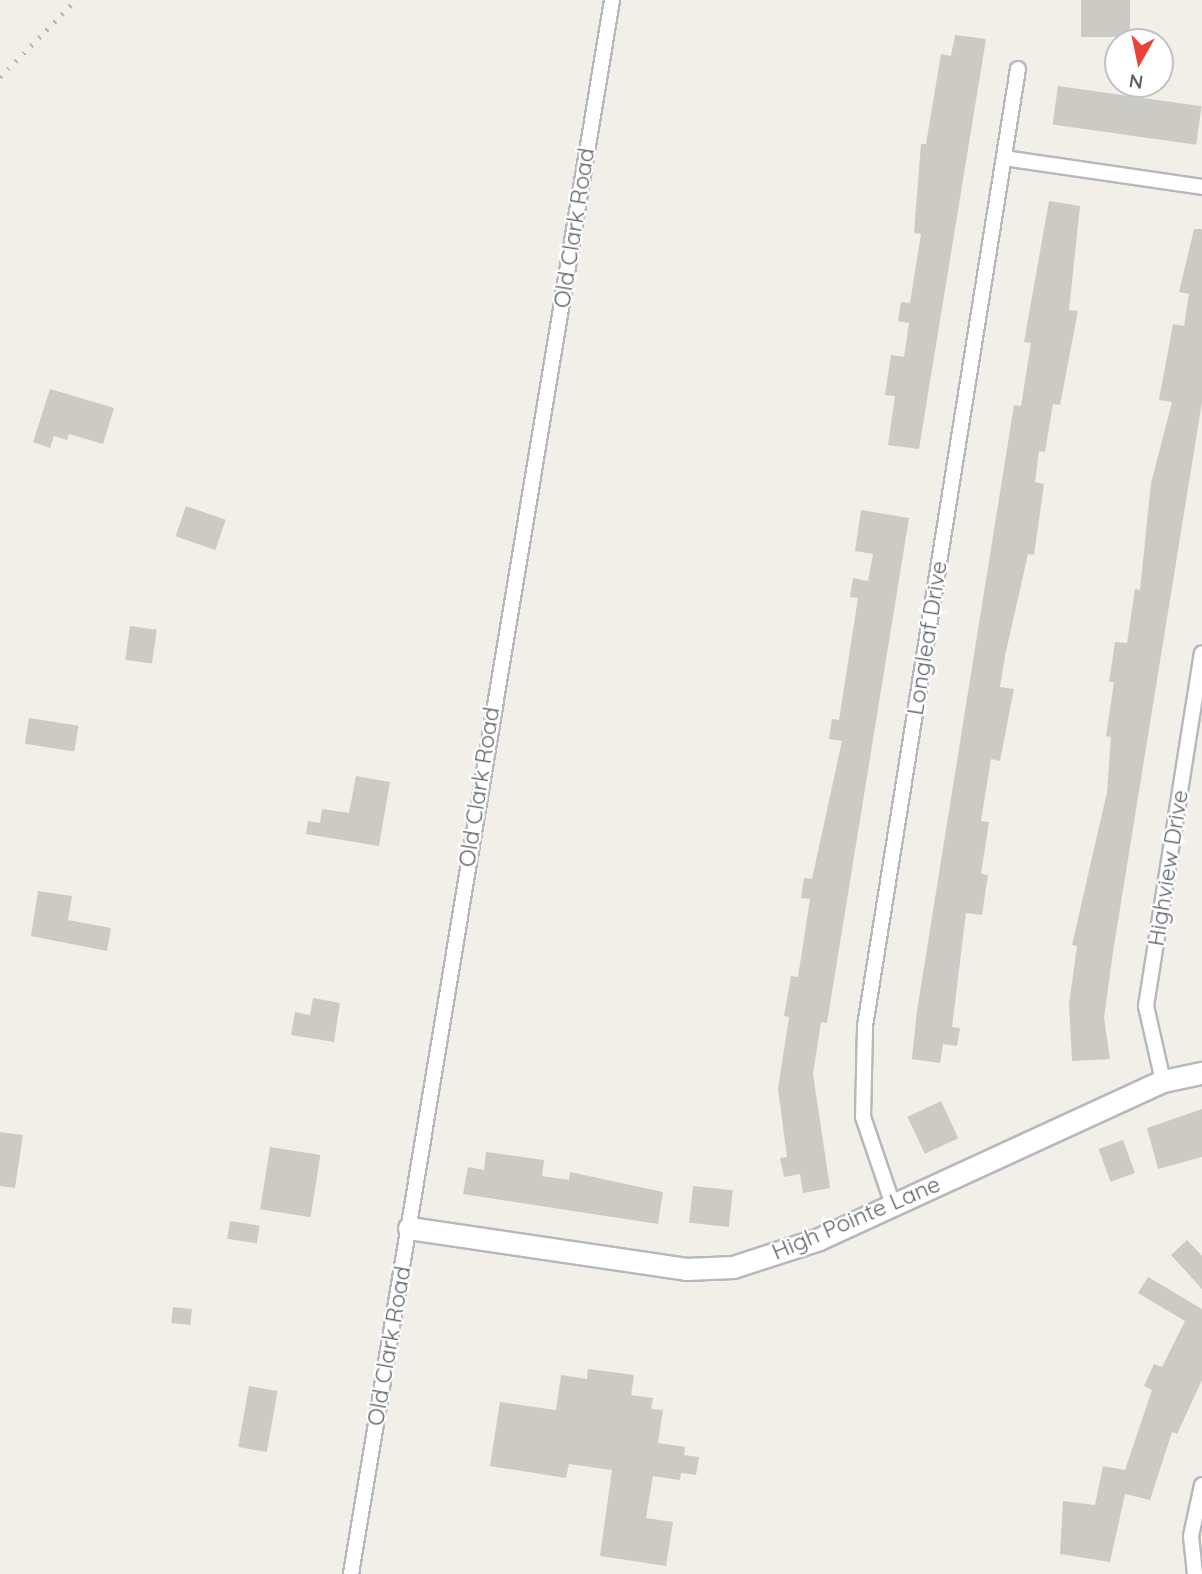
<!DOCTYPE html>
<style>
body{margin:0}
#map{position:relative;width:1202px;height:1574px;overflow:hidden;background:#f1efe8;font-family:Quicksand,sans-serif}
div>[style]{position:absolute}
.building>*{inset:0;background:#cccac5;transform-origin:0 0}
.roads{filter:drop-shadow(2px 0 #b5b8bc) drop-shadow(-2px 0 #b5b8bc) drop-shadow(0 2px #b5b8bc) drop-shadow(0 -2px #b5b8bc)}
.street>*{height:14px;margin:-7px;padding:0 7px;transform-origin:7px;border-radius:7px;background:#fff}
.secondary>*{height:21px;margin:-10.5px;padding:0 10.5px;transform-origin:10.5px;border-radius:10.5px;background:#fff}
.rail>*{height:5px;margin-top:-2.5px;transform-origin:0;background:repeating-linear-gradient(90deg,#b6b7b8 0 2px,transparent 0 11px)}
span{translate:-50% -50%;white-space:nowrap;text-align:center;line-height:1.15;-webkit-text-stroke:5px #fff;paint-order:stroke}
.street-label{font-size:23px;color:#5f6368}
.north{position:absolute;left:1104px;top:28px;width:70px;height:70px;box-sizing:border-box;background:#fff;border:2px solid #bfc1c3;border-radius:50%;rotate:189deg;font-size:19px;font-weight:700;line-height:28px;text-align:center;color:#5f6368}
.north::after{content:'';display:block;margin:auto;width:24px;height:32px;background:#ea4335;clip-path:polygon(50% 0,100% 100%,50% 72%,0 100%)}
</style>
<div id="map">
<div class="building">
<i style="left:1081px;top:0;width:49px;height:37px"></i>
<i style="clip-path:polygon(955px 35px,986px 39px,919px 449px,888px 445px,895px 396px,885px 395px,891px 355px,904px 357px,909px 323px,898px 321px,901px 302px,910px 303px,921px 234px,914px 233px,921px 144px,926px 144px,941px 54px,951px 56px)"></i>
<i style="left:1058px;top:86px;width:145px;height:39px;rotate:8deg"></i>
<i style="clip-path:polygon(1049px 201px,1080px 206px,1069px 310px,1078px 311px,1060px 405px,1053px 404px,1045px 452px,1039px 451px,1035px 482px,1044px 484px,1034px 555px,1028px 554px,1005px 656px,1000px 687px,1014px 689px,1000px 761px,991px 759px,981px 821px,989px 822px,981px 874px,988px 875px,982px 915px,966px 913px,952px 1027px,960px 1028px,957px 1046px,943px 1044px,940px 1063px,912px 1059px,917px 1011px,1014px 405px,1021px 406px,1031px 343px,1024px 342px)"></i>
<i style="clip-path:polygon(1194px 229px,1202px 229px,1202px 402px,1113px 952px,1104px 1018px,1110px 1059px,1072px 1061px,1069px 1004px,1077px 946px,1072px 945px,1107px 792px,1111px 737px,1106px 736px,1114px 682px,1109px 682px,1115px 642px,1127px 643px,1135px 589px,1140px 590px,1151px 483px,1172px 402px,1159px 400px,1173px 324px,1184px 326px,1189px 294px,1179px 292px)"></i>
<i style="clip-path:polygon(50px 389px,114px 408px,103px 444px,69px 434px,67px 440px,54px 436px,50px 448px,33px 442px)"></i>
<i style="left:186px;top:506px;width:42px;height:32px;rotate:19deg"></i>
<i style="clip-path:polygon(861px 510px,909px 518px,827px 1023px,821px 1022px,813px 1074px,830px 1188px,803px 1193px,800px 1174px,784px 1177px,780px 1158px,787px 1157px,778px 1089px,789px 1017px,784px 1016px,791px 976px,798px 977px,810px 899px,801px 898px,804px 878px,812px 879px,842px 741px,829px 739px,832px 719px,839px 720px,858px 598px,850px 597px,853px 578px,868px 581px,873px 554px,855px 551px)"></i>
<i style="left:130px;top:626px;width:27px;height:34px;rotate:8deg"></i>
<i style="left:29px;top:718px;width:50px;height:26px;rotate:9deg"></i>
<i style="clip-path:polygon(356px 776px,390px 782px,379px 846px,306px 834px,308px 821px,320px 823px,322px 809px,349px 813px)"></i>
<i style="clip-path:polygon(38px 891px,72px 896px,68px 920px,111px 928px,107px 951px,31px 936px)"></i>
<i style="clip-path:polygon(313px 998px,340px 1003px,334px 1042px,291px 1035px,295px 1012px,310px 1015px)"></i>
<i style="left:941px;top:1101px;width:41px;height:37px;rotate:65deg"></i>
<i style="clip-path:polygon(1202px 1109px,1202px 1157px,1158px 1169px,1147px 1128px)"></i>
<i style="clip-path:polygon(0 1132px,23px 1135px,15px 1188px,0 1186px)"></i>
<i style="left:1123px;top:1140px;width:35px;height:26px;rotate:70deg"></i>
<i style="left:270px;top:1147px;width:51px;height:63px;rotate:9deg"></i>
<i style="clip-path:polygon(486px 1152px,544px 1160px,542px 1176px,569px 1180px,570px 1172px,663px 1192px,658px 1224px,463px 1194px,468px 1167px,484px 1170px)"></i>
<i style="left:693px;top:1186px;width:40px;height:37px;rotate:6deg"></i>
<i style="left:230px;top:1221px;width:30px;height:18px;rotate:9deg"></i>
<i style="clip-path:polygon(1187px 1240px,1202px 1256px,1202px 1289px,1171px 1255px)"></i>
<i style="clip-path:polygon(1148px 1277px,1202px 1309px,1202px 1380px,1177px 1434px,1172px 1432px,1150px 1500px,1125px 1494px,1110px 1562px,1060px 1554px,1063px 1501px,1095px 1505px,1103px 1466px,1125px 1470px,1152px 1390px,1144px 1386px,1154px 1364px,1162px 1367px,1185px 1321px,1138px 1293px)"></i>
<i style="left:173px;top:1307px;width:19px;height:16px;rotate:6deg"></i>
<i style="clip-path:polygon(588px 1369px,634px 1375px,631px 1395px,653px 1398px,651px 1409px,663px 1410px,658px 1443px,685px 1447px,684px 1455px,699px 1457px,696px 1475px,681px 1473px,680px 1480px,653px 1476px,646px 1518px,673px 1522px,666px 1566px,600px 1556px,612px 1470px,569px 1464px,566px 1478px,490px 1466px,500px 1402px,556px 1410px,561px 1375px,587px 1379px)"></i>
<i style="left:249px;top:1386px;width:29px;height:62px;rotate:10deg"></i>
</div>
<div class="roads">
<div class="street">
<i style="left:1004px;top:158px;width:200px;rotate:8.3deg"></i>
<i style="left:1163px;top:1081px;width:77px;rotate:-102.8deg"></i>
<i style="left:1146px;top:1006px;width:357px;rotate:-81deg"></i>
<i style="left:893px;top:1205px;width:93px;rotate:-108.8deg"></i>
<i style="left:863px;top:1117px;width:91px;rotate:-88.7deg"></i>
<i style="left:865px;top:1026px;width:969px;rotate:-80.92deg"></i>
<i style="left:351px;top:1574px;width:1595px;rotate:-80.58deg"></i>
<i style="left:1195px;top:1574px;width:38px;rotate:-96deg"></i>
<i style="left:1191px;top:1536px;width:52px;rotate:-77.8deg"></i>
</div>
<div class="secondary">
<i style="left:409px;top:1228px;width:280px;rotate:8.4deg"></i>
<i style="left:686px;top:1269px;width:47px;rotate:-2.4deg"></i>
<i style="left:733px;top:1267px;width:90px;rotate:-18deg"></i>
<i style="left:819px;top:1239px;width:379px;rotate:-24.7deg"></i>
<i style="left:1163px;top:1081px;width:40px;rotate:-12deg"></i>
</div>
</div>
<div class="rail">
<i style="left:0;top:77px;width:108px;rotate:-45.4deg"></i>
</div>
<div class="street-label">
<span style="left:574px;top:228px;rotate:-81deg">Old Clark Road</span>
<span style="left:927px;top:638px;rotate:-81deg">Longleaf Drive</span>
<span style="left:479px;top:787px;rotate:-81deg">Old Clark Road</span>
<span style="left:1168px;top:868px;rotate:-81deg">Highview Drive</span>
<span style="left:856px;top:1218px;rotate:-23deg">High Pointe Lane</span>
<span style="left:389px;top:1346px;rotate:-80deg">Old Clark Road</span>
</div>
<div class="north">N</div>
</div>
